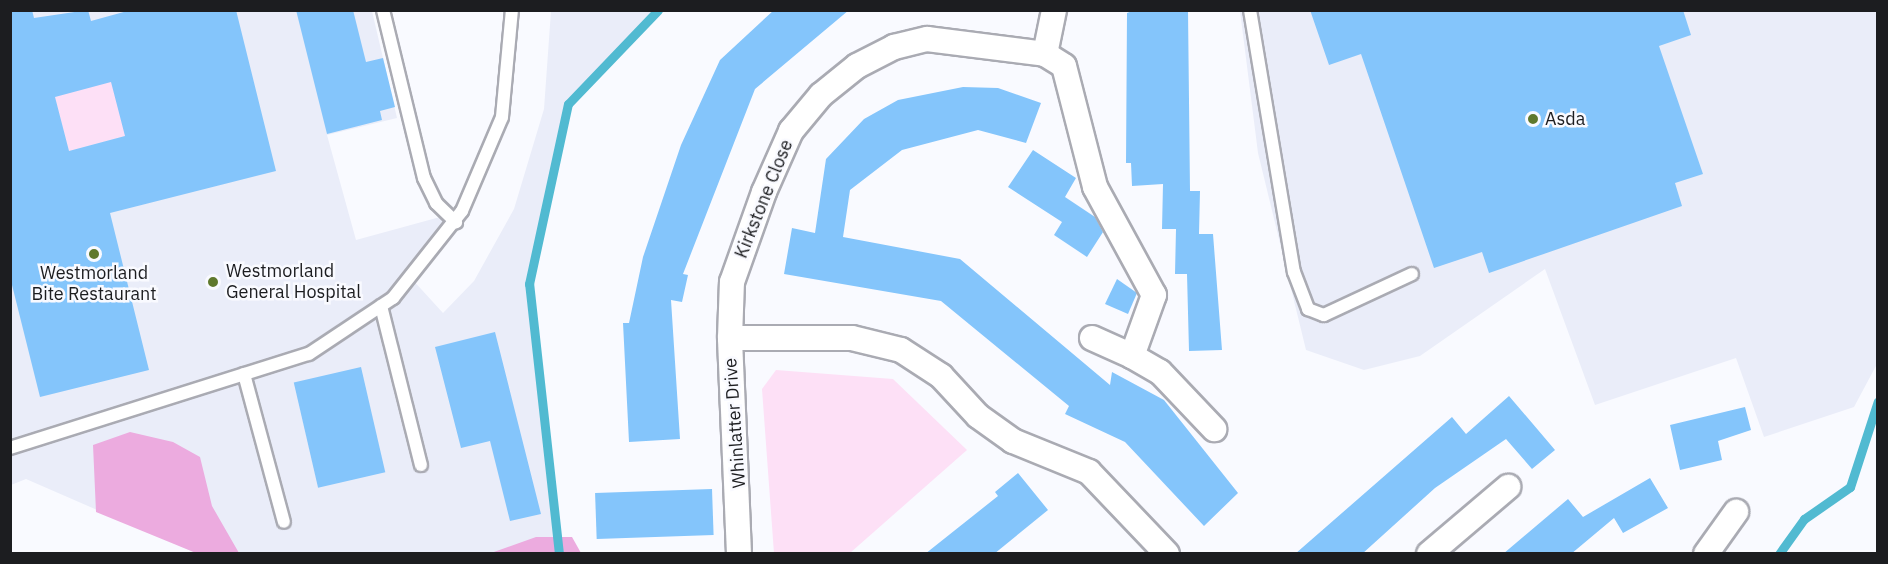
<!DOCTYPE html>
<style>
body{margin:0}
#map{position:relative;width:1888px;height:564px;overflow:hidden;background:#f9faff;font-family:"IBM Plex Sans",sans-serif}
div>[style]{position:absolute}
.built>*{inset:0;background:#eaedf9}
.green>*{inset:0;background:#fde0f6}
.forest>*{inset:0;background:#ecabdf}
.stream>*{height:9px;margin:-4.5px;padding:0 4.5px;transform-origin:4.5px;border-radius:4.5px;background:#51bad1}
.building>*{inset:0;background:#84c5fb;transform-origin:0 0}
.roads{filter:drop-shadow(2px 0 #aaabb3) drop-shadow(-2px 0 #aaabb3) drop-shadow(0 2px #aaabb3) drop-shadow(0 -2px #aaabb3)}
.lane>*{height:12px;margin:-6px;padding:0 6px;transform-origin:6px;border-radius:6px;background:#fff}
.street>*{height:24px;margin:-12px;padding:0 12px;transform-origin:12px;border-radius:12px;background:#fff}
.dots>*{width:16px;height:16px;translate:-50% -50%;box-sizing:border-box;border:3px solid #f9faff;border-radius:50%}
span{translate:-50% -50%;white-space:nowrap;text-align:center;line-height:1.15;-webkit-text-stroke:5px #f9faff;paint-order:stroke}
.poi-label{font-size:18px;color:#1c1d20}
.left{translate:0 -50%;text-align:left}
.street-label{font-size:18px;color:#1c1d20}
.frame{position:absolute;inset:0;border:12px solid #1c1d20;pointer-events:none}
</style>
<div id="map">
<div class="built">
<i style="clip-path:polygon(10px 11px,372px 11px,397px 118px,327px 135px,356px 240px,462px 211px,411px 278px,443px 313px,474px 281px,514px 209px,544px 109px,551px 11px,658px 11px,568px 105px,529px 284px,559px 553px,196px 553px,26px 479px,11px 485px)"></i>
<i style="clip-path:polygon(1240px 11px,1877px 11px,1877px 364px,1854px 407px,1764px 437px,1736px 358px,1595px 405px,1545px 269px,1420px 356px,1364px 370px,1306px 350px,1258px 153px)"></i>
</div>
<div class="green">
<i style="clip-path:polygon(178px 53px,125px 136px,69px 151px,55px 97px)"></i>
<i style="clip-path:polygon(776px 370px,893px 379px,967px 450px,850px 553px,774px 553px,762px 389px)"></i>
</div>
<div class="forest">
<i style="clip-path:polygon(130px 432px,173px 442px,200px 457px,212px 506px,239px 553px,196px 553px,96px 512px,93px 445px)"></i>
<i style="clip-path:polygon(536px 537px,572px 537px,581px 553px,491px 553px)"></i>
</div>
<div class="stream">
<i style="left:559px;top:554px;width:272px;rotate:-96.3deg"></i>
<i style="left:529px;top:284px;width:184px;rotate:-77.8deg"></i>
<i style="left:568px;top:104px;width:130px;rotate:-46.2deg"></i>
<i style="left:1779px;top:554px;width:43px;rotate:-54.5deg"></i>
<i style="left:1804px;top:519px;width:56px;rotate:-34.8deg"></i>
<i style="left:1850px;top:487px;width:90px;rotate:-72deg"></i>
</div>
<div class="building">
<i style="clip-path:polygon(evenodd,10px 10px,32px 10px,34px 18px,88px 10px,91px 21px,131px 10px,236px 10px,276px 171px,110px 213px,149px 370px,40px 397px,10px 277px,10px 10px,111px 82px,125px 136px,69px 151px,55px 97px,111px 82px)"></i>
<i style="clip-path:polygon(296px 10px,353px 10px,366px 62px,383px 58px,395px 107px,380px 111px,382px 120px,327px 134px)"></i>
<i style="clip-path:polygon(774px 10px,849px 10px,755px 89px,683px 274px,688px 275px,682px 302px,671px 300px,680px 439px,629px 442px,623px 323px,629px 323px,643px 257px,681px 145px,720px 60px)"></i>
<i style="clip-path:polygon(1135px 10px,1188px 10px,1190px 191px,1200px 191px,1199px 234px,1213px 234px,1222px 350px,1189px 351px,1187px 274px,1175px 274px,1176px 229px,1162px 229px,1163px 184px,1132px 186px,1131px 163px,1126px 163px,1127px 13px)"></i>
<i style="clip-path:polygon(1310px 10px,1683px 10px,1691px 35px,1659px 46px,1703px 174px,1675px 183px,1682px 206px,1489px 273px,1482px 252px,1434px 268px,1361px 54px,1329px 65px)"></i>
<i style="clip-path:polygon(963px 87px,998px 88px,1041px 103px,1026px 143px,978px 130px,902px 150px,850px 190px,843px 237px,960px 259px,1110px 385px,1112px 372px,1164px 400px,1238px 493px,1204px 526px,1125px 442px,1065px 414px,1069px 406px,941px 301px,784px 274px,792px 228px,815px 233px,826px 159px,864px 119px,898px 100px)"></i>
<i style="clip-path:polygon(1033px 150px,1076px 178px,1065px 197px,1095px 217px,1103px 232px,1087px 257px,1054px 235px,1062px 222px,1008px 187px)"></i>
<i style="clip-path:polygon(1117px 279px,1137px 293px,1128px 314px,1105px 304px)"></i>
<i style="clip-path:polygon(495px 332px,541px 514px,510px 521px,490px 441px,461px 448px,435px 347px)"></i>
<i style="left:361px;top:367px;width:108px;height:69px;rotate:77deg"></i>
<i style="clip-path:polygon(1509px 396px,1555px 450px,1532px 469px,1506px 439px,1435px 488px,1362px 554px,1295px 554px,1452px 417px,1466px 434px)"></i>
<i style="clip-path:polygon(1745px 407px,1751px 430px,1718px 441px,1722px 460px,1680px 470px,1670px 425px)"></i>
<i style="clip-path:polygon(1018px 473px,1048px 510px,994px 554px,925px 554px,998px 496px,995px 492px)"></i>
<i style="clip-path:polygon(1650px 478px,1668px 508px,1623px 533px,1614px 518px,1571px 554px,1503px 554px,1568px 499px,1583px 517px)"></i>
<i style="left:712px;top:489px;width:46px;height:117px;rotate:88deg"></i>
</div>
<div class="roads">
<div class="lane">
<i style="left:383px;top:10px;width:173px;rotate:76.3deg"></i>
<i style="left:424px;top:178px;width:28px;rotate:64deg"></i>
<i style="left:436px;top:203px;width:28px;rotate:44deg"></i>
<i style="left:1250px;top:10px;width:266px;rotate:80.5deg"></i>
<i style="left:1294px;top:272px;width:40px;rotate:69deg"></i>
<i style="left:1308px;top:309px;width:17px;rotate:21deg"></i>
<i style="left:1324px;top:315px;width:97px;rotate:-25deg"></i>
<i style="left:381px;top:306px;width:164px;rotate:75.9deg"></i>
<i style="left:244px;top:374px;width:153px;rotate:74.9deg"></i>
<i style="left:10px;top:448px;width:313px;rotate:-17.5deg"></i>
<i style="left:309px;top:354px;width:101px;rotate:-33.7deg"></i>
<i style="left:393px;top:298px;width:111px;rotate:-51.6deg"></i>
<i style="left:462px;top:211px;width:102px;rotate:-66.9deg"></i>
<i style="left:502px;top:117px;width:107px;rotate:-84.7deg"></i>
</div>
<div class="street">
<i style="left:1045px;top:54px;width:45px;rotate:-78.4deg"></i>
<i style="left:730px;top:338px;width:56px;rotate:-88deg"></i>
<i style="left:732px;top:282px;width:96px;rotate:-70.4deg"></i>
<i style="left:764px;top:192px;width:67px;rotate:-66.1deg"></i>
<i style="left:791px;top:131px;width:47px;rotate:-50.2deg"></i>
<i style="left:821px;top:95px;width:46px;rotate:-38.9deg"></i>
<i style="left:857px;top:66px;width:42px;rotate:-27.2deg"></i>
<i style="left:894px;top:47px;width:34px;rotate:-14deg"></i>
<i style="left:927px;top:39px;width:119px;rotate:7.2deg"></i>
<i style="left:1045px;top:54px;width:22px;rotate:32deg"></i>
<i style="left:1064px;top:66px;width:125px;rotate:75.6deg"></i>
<i style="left:1095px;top:187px;width:123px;rotate:61.4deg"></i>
<i style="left:1154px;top:295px;width:65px;rotate:109.8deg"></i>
<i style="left:1132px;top:356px;width:32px;rotate:30deg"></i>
<i style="left:1160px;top:372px;width:79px;rotate:46.5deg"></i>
<i style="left:1092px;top:338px;width:44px;rotate:24.2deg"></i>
<i style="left:739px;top:554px;width:216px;rotate:-92.4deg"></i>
<i style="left:730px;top:338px;width:122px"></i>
<i style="left:852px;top:338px;width:50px;rotate:13.8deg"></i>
<i style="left:901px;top:350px;width:48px;rotate:33deg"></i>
<i style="left:941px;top:376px;width:54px;rotate:47.2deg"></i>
<i style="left:978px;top:416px;width:43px;rotate:35.5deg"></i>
<i style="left:1013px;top:441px;width:82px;rotate:22.2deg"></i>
<i style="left:1089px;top:472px;width:113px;rotate:46.4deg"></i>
<i style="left:1429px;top:554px;width:104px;rotate:-40.3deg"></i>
<i style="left:1706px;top:554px;width:52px;rotate:-54.5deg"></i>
</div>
</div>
<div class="dots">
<i style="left:1533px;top:119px;background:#5f792d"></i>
<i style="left:94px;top:254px;background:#5f792d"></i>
<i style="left:213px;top:282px;background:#5f792d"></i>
</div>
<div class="poi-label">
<span class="left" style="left:1545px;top:119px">Asda</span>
<span class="left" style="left:226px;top:282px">Westmorland<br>General Hospital</span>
<span style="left:94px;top:284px">Westmorland<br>Bite Restaurant</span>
</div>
<div class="street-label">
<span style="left:764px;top:199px;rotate:-68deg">Kirkstone Close</span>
<span style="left:735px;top:423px;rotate:-94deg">Whinlatter Drive</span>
</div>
<div class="frame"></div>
</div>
